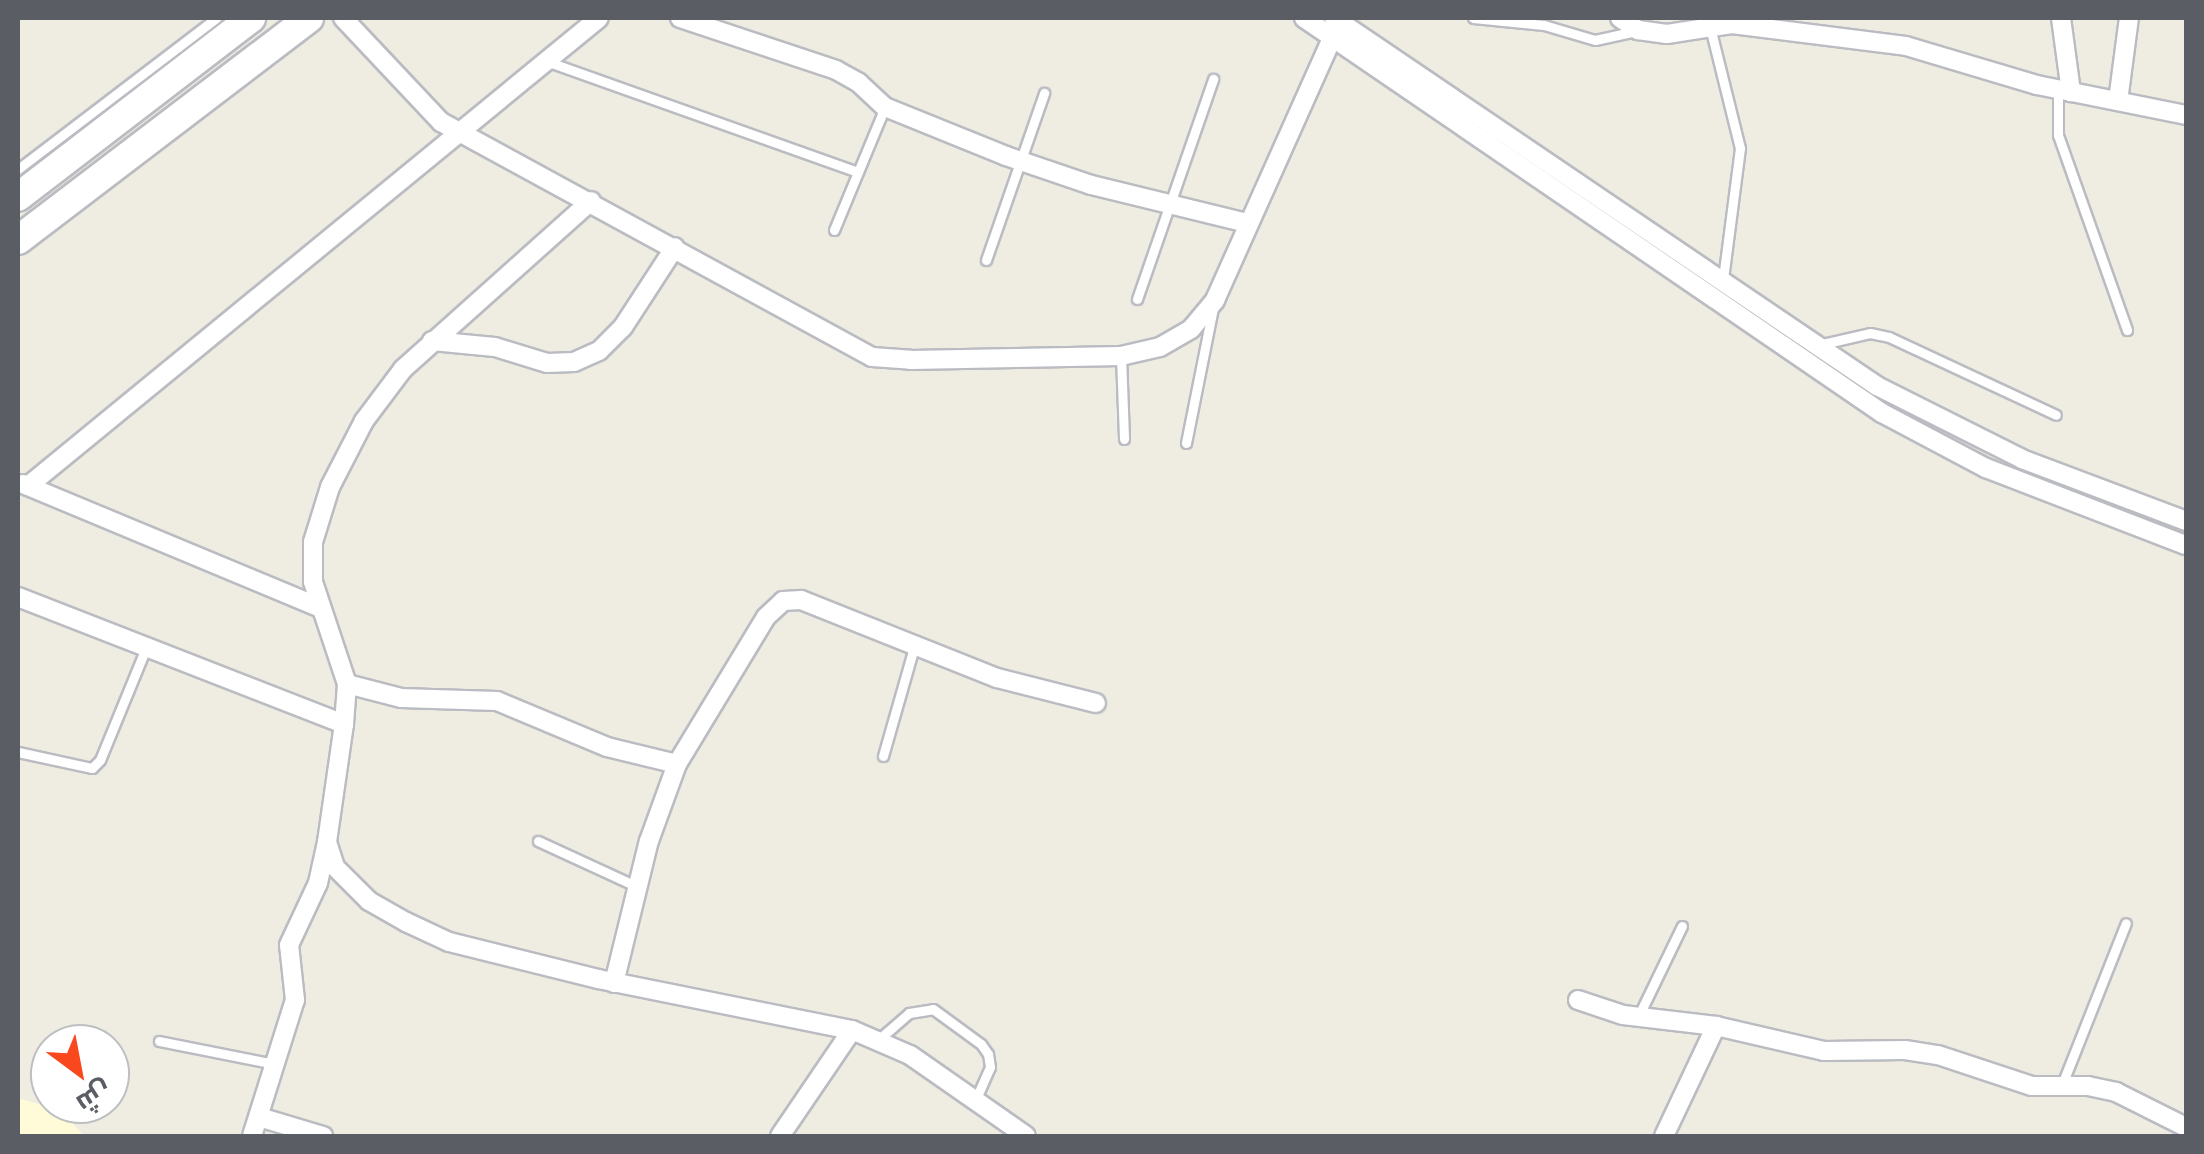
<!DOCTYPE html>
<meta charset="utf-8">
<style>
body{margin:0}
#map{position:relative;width:2204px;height:1154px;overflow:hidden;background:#efede2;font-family:"Space Grotesk",Cairo,sans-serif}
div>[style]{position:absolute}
.commercial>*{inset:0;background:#fffad7}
.roads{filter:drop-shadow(2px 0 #babcc2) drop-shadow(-2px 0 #babcc2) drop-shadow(0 2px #babcc2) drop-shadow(0 -2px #babcc2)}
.service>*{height:9px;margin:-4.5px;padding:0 4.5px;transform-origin:4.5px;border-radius:4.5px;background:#fff}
.minor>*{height:18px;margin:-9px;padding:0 9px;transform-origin:9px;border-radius:9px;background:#fff}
.secondary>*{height:28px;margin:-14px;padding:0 14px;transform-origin:14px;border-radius:14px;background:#fff}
span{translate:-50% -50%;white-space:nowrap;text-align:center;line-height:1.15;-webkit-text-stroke:10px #fff;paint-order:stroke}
.frame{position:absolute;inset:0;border:20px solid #5a5e64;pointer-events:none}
.north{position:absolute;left:30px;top:1024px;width:100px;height:100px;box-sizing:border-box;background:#fff;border:2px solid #bdbfc1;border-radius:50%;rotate:148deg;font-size:28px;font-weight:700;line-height:40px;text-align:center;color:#5a5e64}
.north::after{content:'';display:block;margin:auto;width:35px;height:45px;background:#f9471e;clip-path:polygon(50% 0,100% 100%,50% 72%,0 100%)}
</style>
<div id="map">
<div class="commercial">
<i style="clip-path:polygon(18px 1098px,62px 1111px,84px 1136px,18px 1136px)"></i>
</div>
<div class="roads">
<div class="service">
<i style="left:1473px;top:18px;width:71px;rotate:5.6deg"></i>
<i style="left:1544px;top:25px;width:53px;rotate:16.4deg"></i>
<i style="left:1595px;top:40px;width:42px;rotate:-12.4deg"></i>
<i style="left:1710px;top:27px;width:125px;rotate:76.1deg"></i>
<i style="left:1740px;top:148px;width:132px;rotate:97.4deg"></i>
<i style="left:546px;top:61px;width:331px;rotate:19.6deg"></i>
<i style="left:2058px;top:90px;width:45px;rotate:90deg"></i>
<i style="left:2058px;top:135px;width:207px;rotate:70.5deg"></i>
<i style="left:18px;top:169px;width:249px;rotate:-37.3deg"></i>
<i style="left:834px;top:230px;width:133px;rotate:-67.5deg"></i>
<i style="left:986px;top:260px;width:177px;rotate:-70.8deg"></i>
<i style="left:1137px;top:299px;width:233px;rotate:-70.9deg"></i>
<i style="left:1818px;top:345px;width:53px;rotate:-13deg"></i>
<i style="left:1870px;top:333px;width:19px;rotate:12deg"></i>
<i style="left:1889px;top:337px;width:184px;rotate:25deg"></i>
<i style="left:1121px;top:356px;width:83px;rotate:87.9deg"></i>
<i style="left:1186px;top:443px;width:138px;rotate:-78.7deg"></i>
<i style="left:18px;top:752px;width:76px;rotate:12.2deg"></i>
<i style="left:92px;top:768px;width:11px;rotate:-45deg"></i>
<i style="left:100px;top:760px;width:121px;rotate:-67.7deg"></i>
<i style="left:883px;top:756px;width:113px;rotate:-74.1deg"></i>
<i style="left:538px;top:841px;width:110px;rotate:24.7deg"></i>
<i style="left:1638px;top:1017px;width:101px;rotate:-64.2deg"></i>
<i style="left:878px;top:1040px;width:41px;rotate:-41.1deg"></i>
<i style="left:909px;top:1013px;width:24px;rotate:-9deg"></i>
<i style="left:933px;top:1009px;width:59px;rotate:36.1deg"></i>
<i style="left:981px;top:1044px;width:12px;rotate:55deg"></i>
<i style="left:988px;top:1054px;width:13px;rotate:81deg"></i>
<i style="left:990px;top:1067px;width:37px;rotate:114deg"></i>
<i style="left:159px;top:1041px;width:118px;rotate:11.2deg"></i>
<i style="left:2061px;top:1087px;width:176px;rotate:-68.4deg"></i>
</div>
<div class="minor">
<i style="left:343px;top:18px;width:143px;rotate:46.7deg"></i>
<i style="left:441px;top:122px;width:491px;rotate:28.6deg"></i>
<i style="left:872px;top:357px;width:39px;rotate:4deg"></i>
<i style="left:911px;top:360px;width:210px;rotate:-1.1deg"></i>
<i style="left:1121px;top:356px;width:40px;rotate:-13deg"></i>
<i style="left:1160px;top:347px;width:36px;rotate:-30deg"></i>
<i style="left:1191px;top:329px;width:38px;rotate:-50deg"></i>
<i style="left:1215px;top:300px;width:287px;rotate:-65.9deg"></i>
<i style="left:680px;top:18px;width:164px;rotate:18.4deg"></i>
<i style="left:836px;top:70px;width:26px;rotate:29deg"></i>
<i style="left:859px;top:83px;width:35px;rotate:43deg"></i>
<i style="left:885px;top:107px;width:131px;rotate:22deg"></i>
<i style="left:1006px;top:156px;width:90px;rotate:18.8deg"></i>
<i style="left:1091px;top:185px;width:161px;rotate:13.7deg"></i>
<i style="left:1304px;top:18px;width:700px;rotate:34.35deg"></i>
<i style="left:1882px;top:413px;width:118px;rotate:27.9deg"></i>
<i style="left:1986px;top:468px;width:214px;rotate:21.1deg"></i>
<i style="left:1334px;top:18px;width:656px;rotate:34.13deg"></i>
<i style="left:1877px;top:386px;width:162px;rotate:26.7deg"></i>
<i style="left:2022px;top:459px;width:175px;rotate:20.7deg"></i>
<i style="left:1620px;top:18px;width:22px;rotate:34deg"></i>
<i style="left:1638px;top:30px;width:29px;rotate:8deg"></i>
<i style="left:1667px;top:34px;width:66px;rotate:-8.7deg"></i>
<i style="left:1732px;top:24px;width:175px;rotate:7.2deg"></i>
<i style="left:1906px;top:46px;width:137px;rotate:16.6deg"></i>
<i style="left:2037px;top:85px;width:152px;rotate:11.4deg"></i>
<i style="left:2061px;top:18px;width:75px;rotate:82.3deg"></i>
<i style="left:2118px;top:101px;width:84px;rotate:-82.5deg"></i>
<i style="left:432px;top:341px;width:63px;rotate:5.4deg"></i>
<i style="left:495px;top:347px;width:54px;rotate:17.1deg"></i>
<i style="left:547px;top:363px;width:27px;rotate:-2deg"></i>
<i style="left:574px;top:362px;width:27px;rotate:-24deg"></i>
<i style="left:599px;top:351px;width:34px;rotate:-45deg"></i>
<i style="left:623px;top:327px;width:95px;rotate:-57deg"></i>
<i style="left:23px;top:484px;width:323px;rotate:22.6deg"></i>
<i style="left:28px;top:486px;width:738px;rotate:-39.34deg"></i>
<i style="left:18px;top:597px;width:350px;rotate:21.3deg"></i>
<i style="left:344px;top:724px;width:119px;rotate:98.2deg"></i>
<i style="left:327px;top:842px;width:26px;rotate:72deg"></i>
<i style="left:335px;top:867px;width:48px;rotate:45deg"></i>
<i style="left:369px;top:901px;width:43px;rotate:29.6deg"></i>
<i style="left:406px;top:922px;width:47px;rotate:24.9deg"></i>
<i style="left:449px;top:942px;width:154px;rotate:13.9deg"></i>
<i style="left:598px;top:979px;width:259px;rotate:11.4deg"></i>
<i style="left:852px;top:1030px;width:63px;rotate:23.3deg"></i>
<i style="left:910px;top:1055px;width:141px;rotate:34.9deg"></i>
<i style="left:347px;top:684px;width:56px;rotate:14.5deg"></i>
<i style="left:401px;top:698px;width:96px;rotate:1.8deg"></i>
<i style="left:497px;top:701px;width:119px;rotate:22.7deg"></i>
<i style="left:607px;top:747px;width:72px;rotate:13.7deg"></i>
<i style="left:344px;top:724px;width:40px;rotate:-85.7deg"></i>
<i style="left:347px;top:684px;width:108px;rotate:-108.4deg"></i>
<i style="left:313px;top:582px;width:40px;rotate:-90deg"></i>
<i style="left:313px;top:542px;width:58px;rotate:-72.8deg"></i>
<i style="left:330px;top:487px;width:74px;rotate:-62.7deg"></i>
<i style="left:364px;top:421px;width:65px;rotate:-53.1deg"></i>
<i style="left:403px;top:369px;width:252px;rotate:-41.8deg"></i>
<i style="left:614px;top:983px;width:146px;rotate:-76.2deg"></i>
<i style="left:649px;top:841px;width:82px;rotate:-70deg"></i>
<i style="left:677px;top:764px;width:172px;rotate:-58.8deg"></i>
<i style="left:766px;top:617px;width:23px;rotate:-43deg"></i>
<i style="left:783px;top:601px;width:18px;rotate:-3deg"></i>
<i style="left:801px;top:600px;width:211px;rotate:21.7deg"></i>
<i style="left:997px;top:678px;width:102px;rotate:14.2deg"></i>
<i style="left:1578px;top:1000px;width:47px;rotate:18.4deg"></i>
<i style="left:1623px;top:1015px;width:94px;rotate:6.7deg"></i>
<i style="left:259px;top:1117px;width:67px;rotate:16.5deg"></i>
<i style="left:252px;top:1136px;width:143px;rotate:-72.5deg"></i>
<i style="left:295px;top:1000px;width:55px;rotate:-96.2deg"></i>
<i style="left:289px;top:945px;width:68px;rotate:-64.9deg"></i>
<i style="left:318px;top:883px;width:42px;rotate:-77.6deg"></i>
<i style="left:780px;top:1136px;width:128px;rotate:-55.8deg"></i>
<i style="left:1664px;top:1136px;width:122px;rotate:-64.7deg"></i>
<i style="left:1716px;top:1026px;width:111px;rotate:13deg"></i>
<i style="left:1824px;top:1051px;width:81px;rotate:-0.7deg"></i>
<i style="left:1905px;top:1050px;width:33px;rotate:9deg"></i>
<i style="left:1938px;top:1055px;width:99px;rotate:18.3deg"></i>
<i style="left:2032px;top:1086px;width:56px"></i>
<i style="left:2088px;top:1086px;width:29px;rotate:12deg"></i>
<i style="left:2116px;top:1092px;width:78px;rotate:26.6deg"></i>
</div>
<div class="secondary">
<i style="left:18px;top:197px;width:294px;rotate:-37.5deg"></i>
<i style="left:18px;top:240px;width:366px;rotate:-37.3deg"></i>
</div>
</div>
<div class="frame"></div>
<div class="north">ش</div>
</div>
